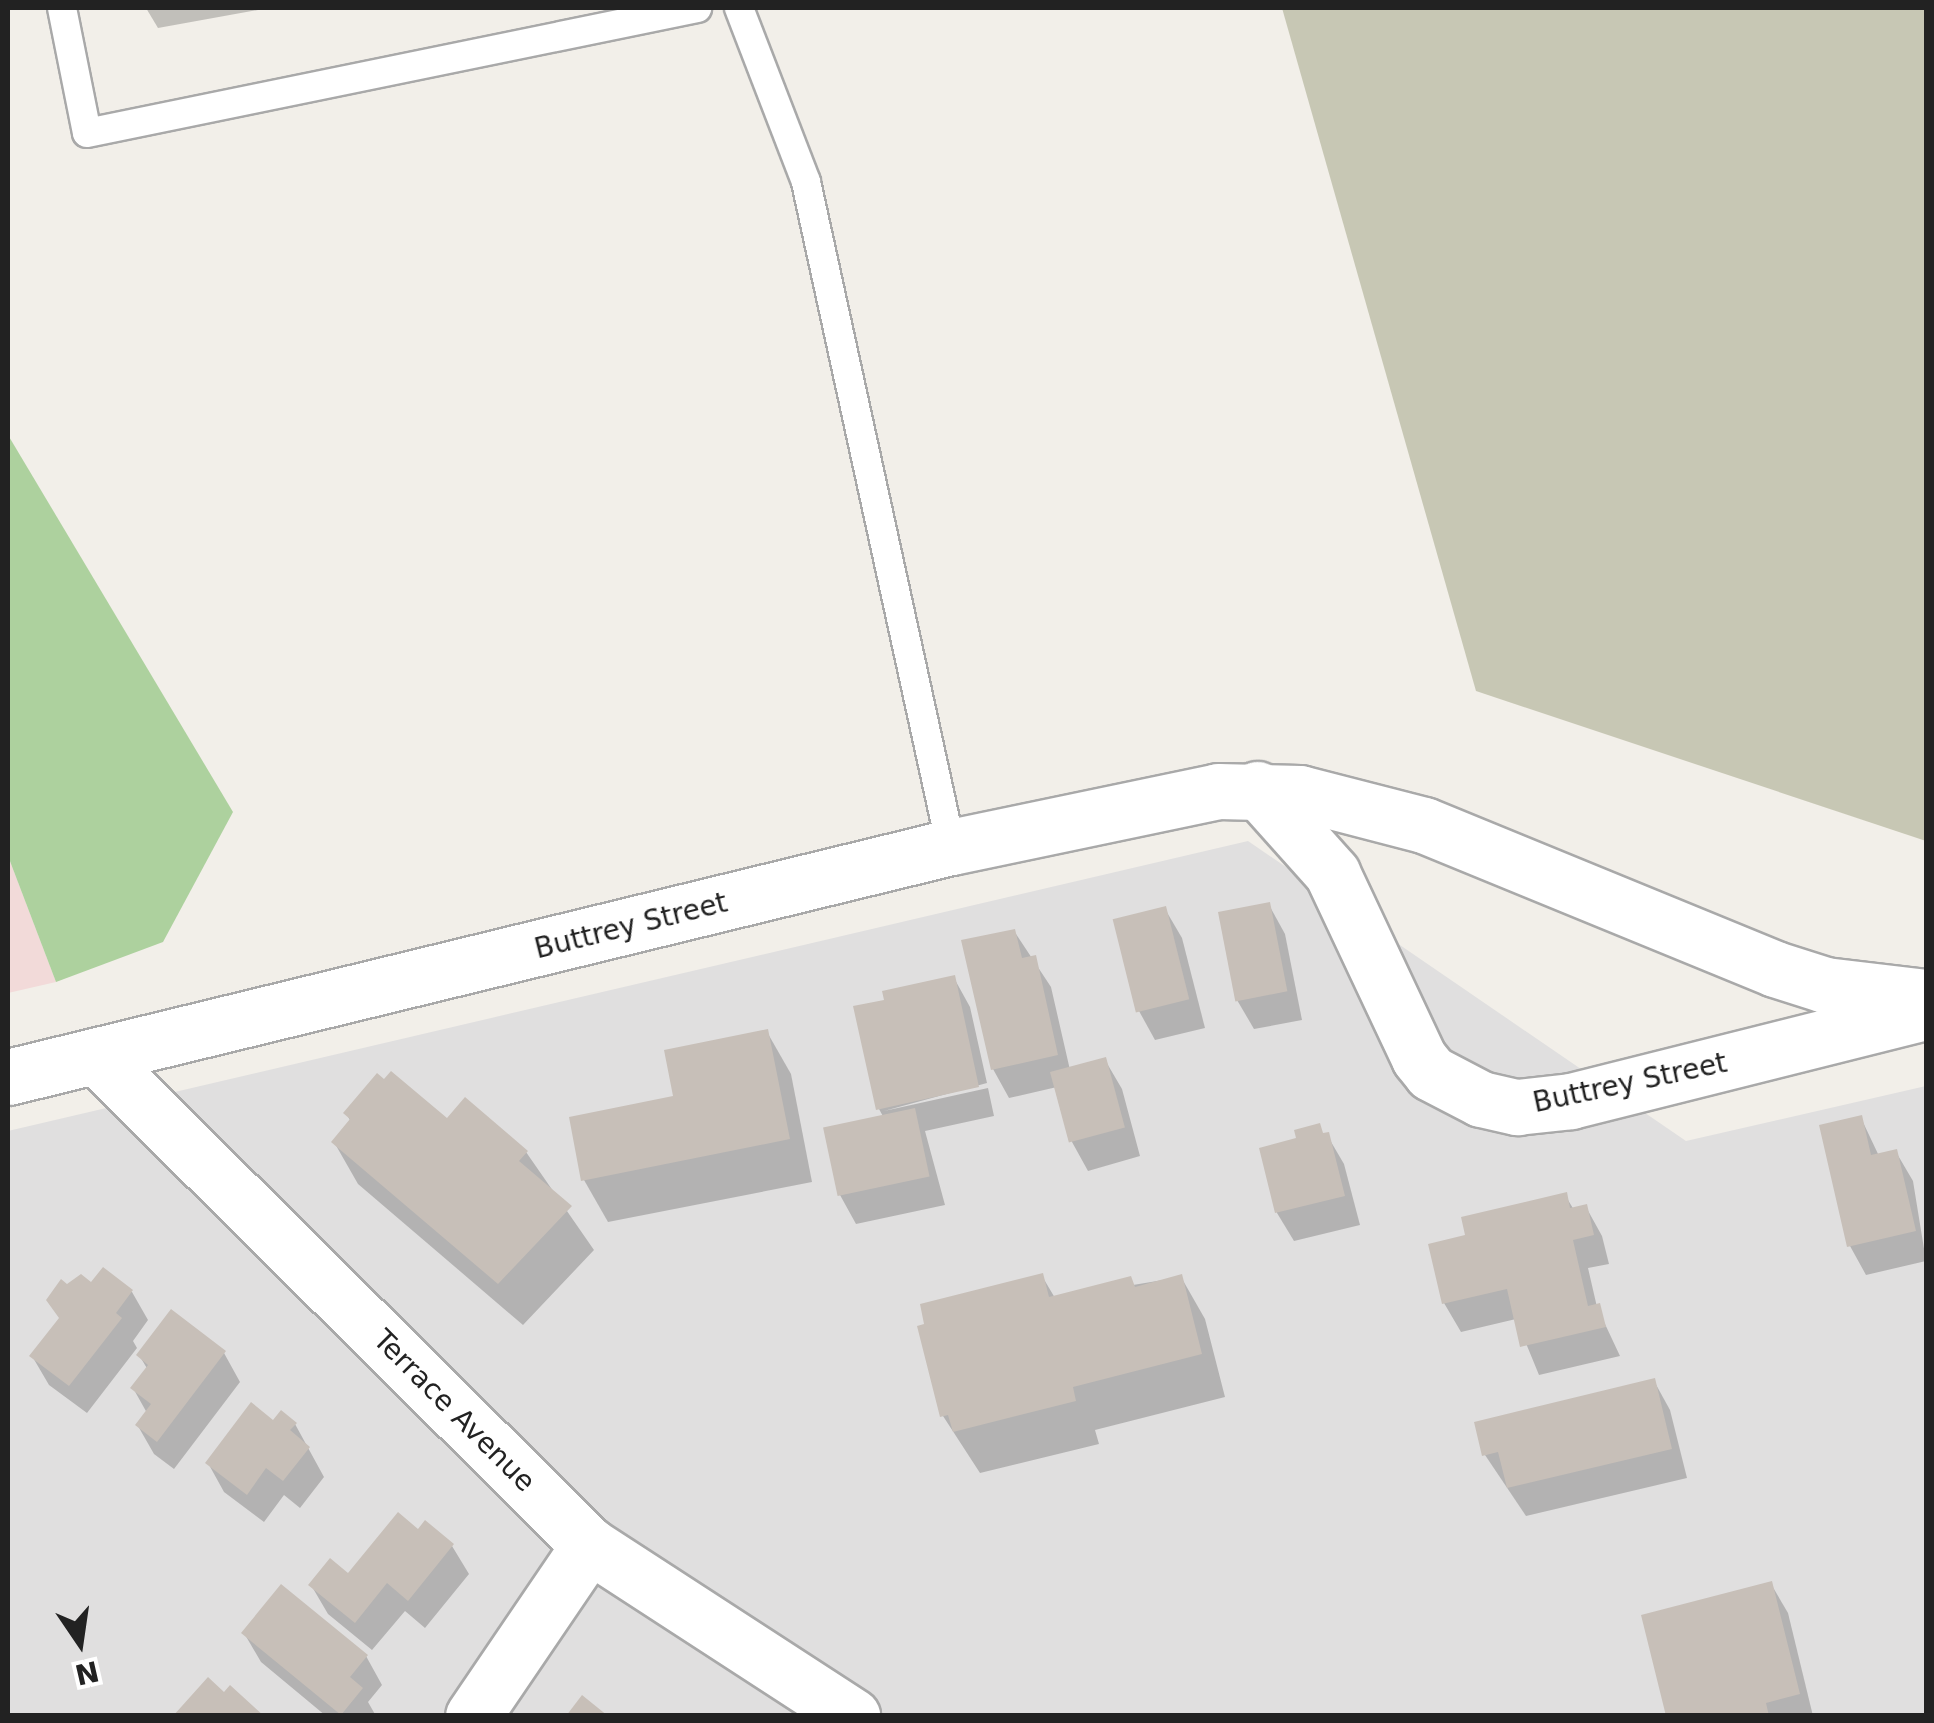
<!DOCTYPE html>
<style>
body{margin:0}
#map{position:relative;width:1934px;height:1723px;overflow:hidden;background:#f2efe9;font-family:"DejaVu Sans",sans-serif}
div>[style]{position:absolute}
.residential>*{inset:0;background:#e0dfdf}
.commercial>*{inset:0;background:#f2dad9}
.construction>*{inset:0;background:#c7c7b4}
.forest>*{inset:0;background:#add19e}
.shadow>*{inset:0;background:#0003}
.building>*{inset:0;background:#c7bfb8;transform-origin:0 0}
.roads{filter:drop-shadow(2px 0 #a9a9a9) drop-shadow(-2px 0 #a9a9a9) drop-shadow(0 2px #a9a9a9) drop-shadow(0 -2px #a9a9a9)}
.lane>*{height:28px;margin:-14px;padding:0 14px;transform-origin:14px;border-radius:14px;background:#fff}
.street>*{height:55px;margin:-27.5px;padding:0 27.5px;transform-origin:27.5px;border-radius:27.5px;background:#fff}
span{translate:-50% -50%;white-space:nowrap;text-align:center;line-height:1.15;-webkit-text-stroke:9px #fff;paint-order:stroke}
.street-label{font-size:28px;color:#222}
.frame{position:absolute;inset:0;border:10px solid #222;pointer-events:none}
.north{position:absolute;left:30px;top:1593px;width:100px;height:100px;-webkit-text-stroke:8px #fff;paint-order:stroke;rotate:167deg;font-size:28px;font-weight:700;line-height:40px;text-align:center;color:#222}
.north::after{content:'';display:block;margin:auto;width:35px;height:45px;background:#222;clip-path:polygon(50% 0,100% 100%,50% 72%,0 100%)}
</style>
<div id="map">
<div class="residential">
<i style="clip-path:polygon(1248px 841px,1686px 1141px,1926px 1086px,1926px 1715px,8px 1715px,8px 1131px)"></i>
</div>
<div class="commercial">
<i style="clip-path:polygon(8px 856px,56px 982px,8px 993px)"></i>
</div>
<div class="construction">
<i style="clip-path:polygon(1282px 8px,1926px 8px,1926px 841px,1476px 691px)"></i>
</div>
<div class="forest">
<i style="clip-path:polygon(8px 435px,233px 812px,163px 942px,56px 982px,8px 856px)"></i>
</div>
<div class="shadow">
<i style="clip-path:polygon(146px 8px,269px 8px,158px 28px)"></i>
<i style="clip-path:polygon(1269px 905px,1285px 934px,1302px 1020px,1254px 1029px,1237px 1000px)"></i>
<i style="clip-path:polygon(1165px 909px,1182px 938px,1205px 1028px,1155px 1040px,1139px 1011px,1116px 922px)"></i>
<i style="clip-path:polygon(1014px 931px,1051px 987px,1070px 1070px,1105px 1060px,1122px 1089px,1140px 1156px,1088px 1171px,1072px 1142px,1057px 1087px,1009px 1098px,993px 1069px)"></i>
<i style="clip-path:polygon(954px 978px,970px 1007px,987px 1083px,884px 1111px,988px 1088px,994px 1116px,925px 1131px,945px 1205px,856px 1224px,840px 1195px,828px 1136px,885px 1120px,879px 1109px,887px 1002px)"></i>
<i style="clip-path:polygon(767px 1032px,791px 1074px,812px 1182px,608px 1222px,584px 1180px,676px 1098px)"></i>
<i style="clip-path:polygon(346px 1113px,448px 1122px,526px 1152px,594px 1250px,523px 1325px,358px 1184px,334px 1142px,351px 1122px)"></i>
<i style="clip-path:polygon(1861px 1118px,1879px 1156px,1896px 1152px,1913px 1181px,1926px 1261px,1866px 1275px,1850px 1246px,1822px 1127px)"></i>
<i style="clip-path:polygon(1327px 1135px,1344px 1164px,1360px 1225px,1294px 1241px,1277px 1213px,1262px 1150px)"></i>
<i style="clip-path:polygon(1565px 1195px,1574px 1210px,1586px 1207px,1602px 1236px,1609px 1264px,1588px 1268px,1597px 1307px,1620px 1356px,1539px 1375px,1516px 1319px,1461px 1332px,1444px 1303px,1468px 1237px)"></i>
<i style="clip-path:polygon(1042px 1276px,1055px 1298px,1181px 1277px,1205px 1319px,1225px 1397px,1095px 1430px,1099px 1444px,980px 1473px,943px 1416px)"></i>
<i style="clip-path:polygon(92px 1285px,132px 1292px,148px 1320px,133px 1341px,137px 1348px,87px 1413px,49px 1385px,32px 1356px,60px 1319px,67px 1288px)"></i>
<i style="clip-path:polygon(224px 1353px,240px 1382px,174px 1469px,154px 1454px,138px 1426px,147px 1413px,133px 1388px,148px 1370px,139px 1355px)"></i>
<i style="clip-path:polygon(1654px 1381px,1670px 1410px,1687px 1478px,1526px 1516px,1485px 1455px)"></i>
<i style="clip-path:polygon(273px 1423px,295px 1424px,324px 1477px,300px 1508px,284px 1495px,264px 1522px,224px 1492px,208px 1463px)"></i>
<i style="clip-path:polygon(419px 1533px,452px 1546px,469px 1574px,425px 1628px,405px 1611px,372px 1650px,328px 1614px,311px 1585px,348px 1576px)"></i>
<i style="clip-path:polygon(1771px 1584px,1788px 1613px,1813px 1716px,1669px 1716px)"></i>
<i style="clip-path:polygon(244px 1633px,366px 1656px,382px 1685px,368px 1702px,376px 1716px,326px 1716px,261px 1662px)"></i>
</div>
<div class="building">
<i style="left:1270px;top:902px;width:91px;height:53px;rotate:79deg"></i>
<i style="left:1166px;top:906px;width:96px;height:55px;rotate:76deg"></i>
<i style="clip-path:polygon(1015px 929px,1022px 958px,1036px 955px,1058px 1055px,991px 1070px,961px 940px)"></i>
<i style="clip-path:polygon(955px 975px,979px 1087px,876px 1110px,853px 1006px,884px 1000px,882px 991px)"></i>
<i style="clip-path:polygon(768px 1029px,790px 1139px,581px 1181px,569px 1117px,673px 1096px,664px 1050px)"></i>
<i style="left:1106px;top:1057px;width:73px;height:58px;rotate:75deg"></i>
<i style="clip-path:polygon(391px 1071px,447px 1118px,465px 1097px,528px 1151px,519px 1161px,572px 1206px,498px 1284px,331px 1142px,350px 1119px,343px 1113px,377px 1073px,384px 1079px)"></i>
<i style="left:915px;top:1108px;width:70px;height:94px;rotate:78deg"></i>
<i style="clip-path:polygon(1862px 1115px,1871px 1155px,1897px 1149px,1916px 1231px,1847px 1247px,1819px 1125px)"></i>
<i style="clip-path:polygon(1320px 1123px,1323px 1133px,1329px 1132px,1345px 1196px,1275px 1213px,1259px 1148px,1296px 1138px,1294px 1130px)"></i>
<i style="clip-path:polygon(1567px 1192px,1570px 1208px,1587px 1204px,1594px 1235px,1573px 1240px,1588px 1306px,1600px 1303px,1606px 1327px,1520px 1347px,1507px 1289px,1442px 1304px,1428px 1244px,1465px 1235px,1461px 1217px)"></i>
<i style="clip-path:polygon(103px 1267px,133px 1290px,116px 1313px,122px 1318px,69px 1386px,29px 1356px,59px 1318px,46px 1300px,61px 1279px,67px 1284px,81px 1274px,91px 1282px)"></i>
<i style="clip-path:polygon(1043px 1273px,1049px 1297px,1131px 1276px,1135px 1287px,1182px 1274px,1202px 1354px,1073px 1387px,1076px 1401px,953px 1432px,948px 1415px,940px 1417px,917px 1326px,924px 1324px,920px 1304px)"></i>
<i style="clip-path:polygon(171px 1309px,226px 1351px,157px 1442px,135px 1425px,151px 1404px,130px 1388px,148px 1365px,136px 1355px)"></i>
<i style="clip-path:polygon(1655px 1378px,1672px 1449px,1507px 1488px,1498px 1452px,1482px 1456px,1474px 1422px)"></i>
<i style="clip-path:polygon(251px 1402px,273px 1420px,281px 1410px,297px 1423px,290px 1430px,310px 1447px,283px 1481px,266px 1468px,247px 1495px,205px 1463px)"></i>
<i style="clip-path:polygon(398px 1512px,418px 1529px,425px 1520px,454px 1544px,408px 1601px,387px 1583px,355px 1623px,308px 1585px,330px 1558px,348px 1573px)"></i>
<i style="clip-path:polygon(1772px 1581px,1800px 1694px,1766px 1703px,1769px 1716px,1666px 1716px,1641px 1615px)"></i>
<i style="clip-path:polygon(281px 1584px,368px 1655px,350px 1677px,363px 1688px,341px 1715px,241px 1633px)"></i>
<i style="clip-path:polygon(208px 1677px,224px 1692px,230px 1685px,264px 1716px,173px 1716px)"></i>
<i style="clip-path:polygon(582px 1695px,608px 1716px,566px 1716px)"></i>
</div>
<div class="roads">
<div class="lane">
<i style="left:62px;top:8px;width:127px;rotate:78.7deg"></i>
<i style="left:87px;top:133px;width:623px;rotate:-11.58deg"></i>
<i style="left:739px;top:8px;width:186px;rotate:68.9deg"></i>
<i style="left:806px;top:182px;width:681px;rotate:77.7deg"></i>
</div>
<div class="street">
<i style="left:1257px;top:789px;width:113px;rotate:48.2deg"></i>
<i style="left:1332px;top:873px;width:204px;rotate:64.8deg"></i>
<i style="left:1419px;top:1058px;width:19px;rotate:51deg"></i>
<i style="left:1431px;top:1073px;width:56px;rotate:27.5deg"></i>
<i style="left:1481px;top:1099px;width:37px;rotate:13deg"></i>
<i style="left:1517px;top:1107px;width:54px;rotate:-6.3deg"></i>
<i style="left:1571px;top:1101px;width:366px;rotate:-14.1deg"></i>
<i style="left:96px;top:1056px;width:694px;rotate:44.77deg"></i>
<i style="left:589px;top:1545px;width:314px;rotate:33deg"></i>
<i style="left:8px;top:1077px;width:971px;rotate:-13.71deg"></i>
<i style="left:951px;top:847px;width:273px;rotate:-11.8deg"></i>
<i style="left:1218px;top:791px;width:82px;rotate:1.4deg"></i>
<i style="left:1300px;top:793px;width:128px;rotate:14.5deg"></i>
<i style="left:1424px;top:825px;width:379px;rotate:22.3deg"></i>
<i style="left:1775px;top:969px;width:52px;rotate:17.7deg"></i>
<i style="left:1825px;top:985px;width:102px;rotate:6.8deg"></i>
<i style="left:473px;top:1716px;width:207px;rotate:-55.8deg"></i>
</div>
</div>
<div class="street-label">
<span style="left:631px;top:926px;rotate:-14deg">Buttrey Street</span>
<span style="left:1630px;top:1083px;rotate:-12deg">Buttrey Street</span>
<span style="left:454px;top:1411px;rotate:45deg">Terrace Avenue</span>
</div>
<div class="frame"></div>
<div class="north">N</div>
</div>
